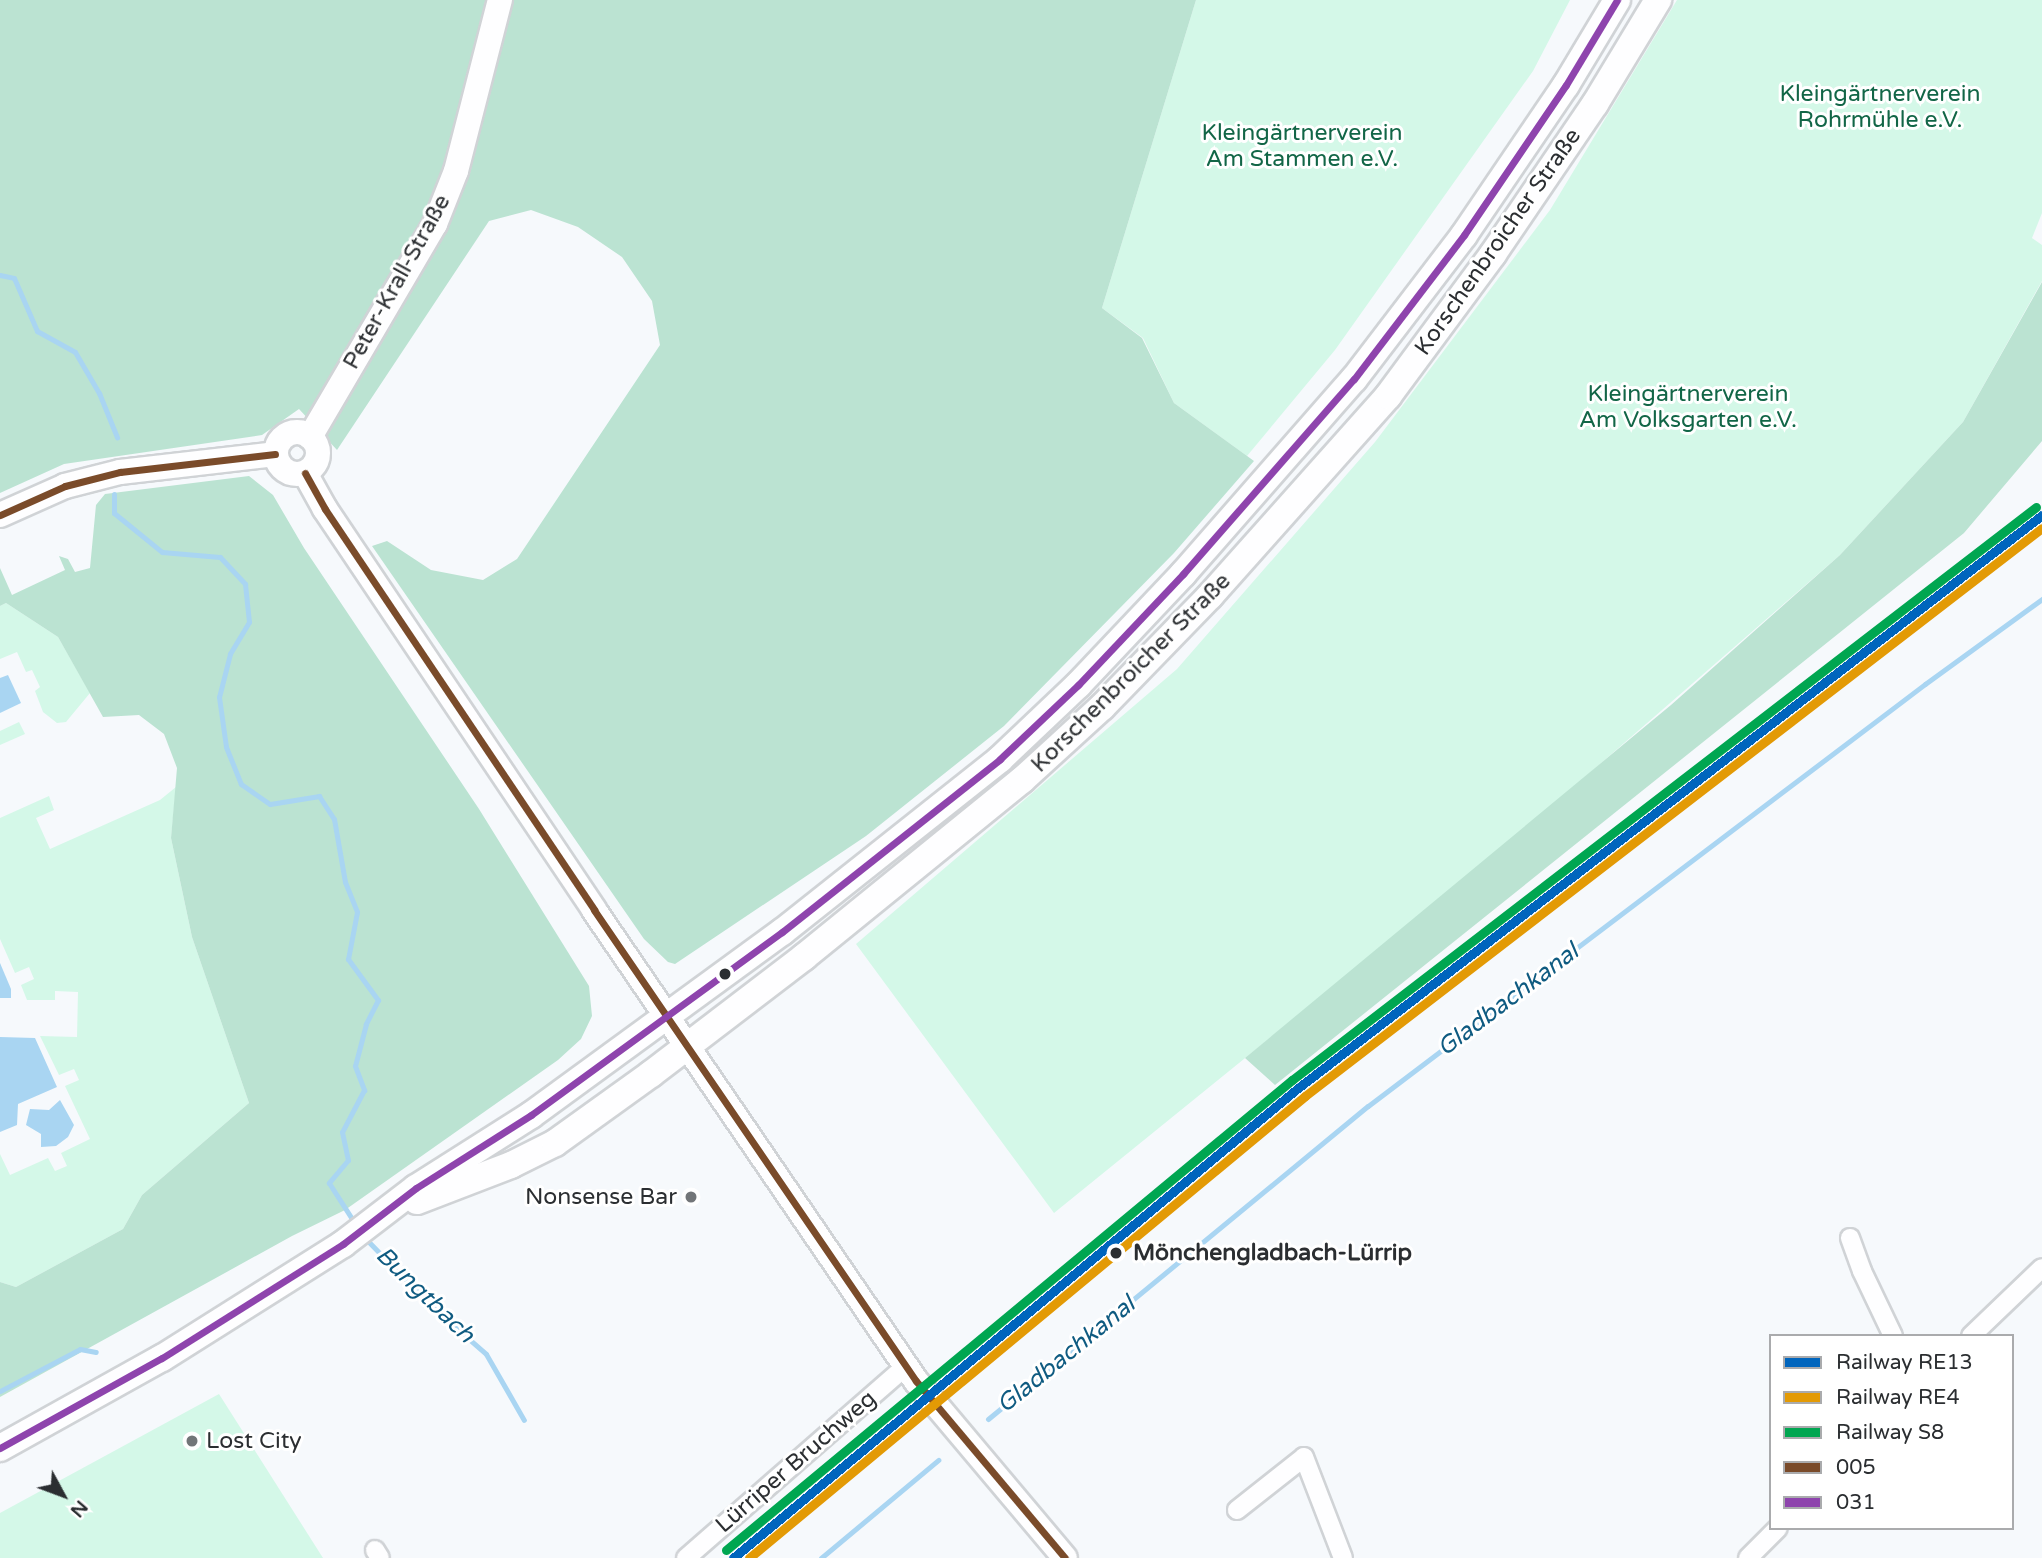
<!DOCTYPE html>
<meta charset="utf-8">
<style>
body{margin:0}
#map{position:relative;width:2042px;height:1558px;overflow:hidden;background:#f6f9fc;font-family:"Varela Round",sans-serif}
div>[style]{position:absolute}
.green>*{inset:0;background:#d4f8e8}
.forest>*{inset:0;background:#bbe3d2}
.water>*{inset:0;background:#a9d5f2}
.stream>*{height:5px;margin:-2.5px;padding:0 2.5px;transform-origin:2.5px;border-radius:2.5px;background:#a9d5f2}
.roads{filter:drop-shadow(2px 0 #d0d3d6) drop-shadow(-2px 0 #d0d3d6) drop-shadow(0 2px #d0d3d6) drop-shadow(0 -2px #d0d3d6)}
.street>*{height:18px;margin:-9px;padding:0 9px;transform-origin:9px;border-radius:9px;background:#fefeff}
.secondary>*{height:24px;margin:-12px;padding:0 12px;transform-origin:12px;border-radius:12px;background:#fefeff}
.secondary>.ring{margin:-12px;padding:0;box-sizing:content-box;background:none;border:24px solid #fefeff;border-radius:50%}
.primary>*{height:26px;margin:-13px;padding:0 13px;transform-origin:13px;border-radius:13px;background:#fefeff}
.bus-1>*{height:7px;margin:-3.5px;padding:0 3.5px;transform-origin:3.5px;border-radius:3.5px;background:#7a4b2a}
.bus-2>*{height:7px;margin:-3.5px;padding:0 3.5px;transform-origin:3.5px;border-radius:3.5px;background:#8e44ad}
.rail-1>*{height:9px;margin:-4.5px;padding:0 4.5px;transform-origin:4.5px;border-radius:4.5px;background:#0065bd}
.rail-2>*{height:9px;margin:-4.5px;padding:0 4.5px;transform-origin:4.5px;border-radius:4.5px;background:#e39a05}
.rail-3>*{height:9px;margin:-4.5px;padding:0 4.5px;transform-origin:4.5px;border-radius:4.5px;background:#00a651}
.dots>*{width:19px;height:19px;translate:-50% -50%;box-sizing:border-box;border:4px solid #fff;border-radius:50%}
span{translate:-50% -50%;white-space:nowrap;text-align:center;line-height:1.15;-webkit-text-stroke:6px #fff;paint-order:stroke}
.park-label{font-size:23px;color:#126647}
.street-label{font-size:23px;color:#2b2e31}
.poi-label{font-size:23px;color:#2b2e31}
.right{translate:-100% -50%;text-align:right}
.left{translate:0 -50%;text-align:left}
.stop-label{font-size:23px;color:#2b2e31;font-weight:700}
.water-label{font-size:24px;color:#0f5b81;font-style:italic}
.legend{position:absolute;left:1769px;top:1334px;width:245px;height:196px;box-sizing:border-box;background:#fff;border:2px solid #aaabad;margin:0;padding:9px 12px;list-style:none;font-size:21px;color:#2b2e31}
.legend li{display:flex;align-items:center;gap:14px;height:35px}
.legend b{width:35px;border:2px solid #aaabad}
.north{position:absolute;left:28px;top:1460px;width:70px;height:70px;-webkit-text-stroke:5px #fff;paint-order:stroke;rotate:131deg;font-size:19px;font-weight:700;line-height:28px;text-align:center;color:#2b2e31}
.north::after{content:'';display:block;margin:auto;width:24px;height:32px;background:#2b2e31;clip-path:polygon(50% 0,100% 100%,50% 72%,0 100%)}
</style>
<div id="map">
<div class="green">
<i style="clip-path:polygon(1196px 0,1570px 0,1533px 71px,1335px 350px,1247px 456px,1174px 403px,1143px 338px,1102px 308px)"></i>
<i style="clip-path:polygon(1677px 0,2042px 0,2042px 213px,2032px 238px,2042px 245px,2042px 281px,1963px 422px,1840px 555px,1499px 852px,1054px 1213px,856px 944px,1177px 669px,1375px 442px,1550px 210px)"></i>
<i style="clip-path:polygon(6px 603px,58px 637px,90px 693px,66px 722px,57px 723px,43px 712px,35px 691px,40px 687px,32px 670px,26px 672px,17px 652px,0 659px,0 606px)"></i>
<i style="clip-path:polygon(19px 722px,25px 734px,0 745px,0 731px)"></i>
<i style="clip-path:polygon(176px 787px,171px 838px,192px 937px,249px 1103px,142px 1195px,123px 1229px,16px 1287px,0 1282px,0 1154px,10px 1175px,48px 1158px,55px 1171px,67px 1166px,61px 1153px,90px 1139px,65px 1086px,79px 1080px,74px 1069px,59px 1075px,40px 1036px,77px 1037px,78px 992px,55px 991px,55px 1000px,27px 1000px,21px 985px,34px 979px,29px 967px,15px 973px,0 939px,0 818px,49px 796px,54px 810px,36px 818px,50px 849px,160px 800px)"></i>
<i style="clip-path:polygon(219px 1394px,323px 1558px,0 1558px,0 1513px)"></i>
</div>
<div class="forest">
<i style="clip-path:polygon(0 0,1196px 0,1102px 308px,1142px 338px,1174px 403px,1254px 461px,1174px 553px,1004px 726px,866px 836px,675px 964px,668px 962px,644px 939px,372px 546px,387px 541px,431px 570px,483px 580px,517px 559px,660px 345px,652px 301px,622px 257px,578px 227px,531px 210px,489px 221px,337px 450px,299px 409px,262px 435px,64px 464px,0 493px)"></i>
<i style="clip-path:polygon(2042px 282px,2042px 441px,1964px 533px,1275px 1085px,1245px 1058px,1671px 705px,1840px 555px,1963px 422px)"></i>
<i style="clip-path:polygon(249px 476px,273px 495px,304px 548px,479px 809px,589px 986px,592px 1016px,581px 1039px,558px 1060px,345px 1210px,292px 1236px,0 1397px,0 1282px,16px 1287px,123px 1229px,142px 1195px,249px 1103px,192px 937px,171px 838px,177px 768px,164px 734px,139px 715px,103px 717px,58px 637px,6px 603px,0 606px,0 568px,12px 595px,65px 570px,59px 556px,68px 559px,75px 572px,90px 568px,96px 505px,105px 494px)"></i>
</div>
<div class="water">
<i style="clip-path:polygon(8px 675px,21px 703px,0 713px,0 678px)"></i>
<i style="clip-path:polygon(0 963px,11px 989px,11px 998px,0 998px)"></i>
<i style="clip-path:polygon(0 1037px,35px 1038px,57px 1087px,18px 1104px,17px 1125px,0 1132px)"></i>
<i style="clip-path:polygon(60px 1100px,74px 1125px,68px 1137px,56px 1146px,41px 1147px,41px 1134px,26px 1125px,30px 1109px,49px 1110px)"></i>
</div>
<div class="stream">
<i style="left:0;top:275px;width:14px;rotate:12deg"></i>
<i style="left:14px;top:278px;width:58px;rotate:66.5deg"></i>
<i style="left:37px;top:331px;width:43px;rotate:28.9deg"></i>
<i style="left:75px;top:352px;width:48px;rotate:59.7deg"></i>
<i style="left:99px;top:393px;width:48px;rotate:67.8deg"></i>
<i style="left:114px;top:494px;width:19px;rotate:90deg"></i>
<i style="left:114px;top:513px;width:62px;rotate:39.1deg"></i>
<i style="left:162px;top:552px;width:58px;rotate:4.9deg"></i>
<i style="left:220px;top:557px;width:37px;rotate:47deg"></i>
<i style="left:245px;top:584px;width:38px;rotate:84deg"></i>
<i style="left:249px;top:622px;width:37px;rotate:121deg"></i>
<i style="left:230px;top:654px;width:44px;rotate:104.3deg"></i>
<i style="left:219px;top:697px;width:50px;rotate:82deg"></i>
<i style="left:226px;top:747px;width:40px;rotate:68deg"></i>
<i style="left:241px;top:784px;width:35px;rotate:35deg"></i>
<i style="left:270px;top:804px;width:50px;rotate:-9.3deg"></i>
<i style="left:319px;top:796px;width:27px;rotate:57deg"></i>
<i style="left:334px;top:819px;width:64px;rotate:80.1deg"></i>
<i style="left:345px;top:882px;width:32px;rotate:68deg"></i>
<i style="left:357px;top:912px;width:48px;rotate:100.8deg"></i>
<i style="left:348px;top:959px;width:51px;rotate:53.8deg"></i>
<i style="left:378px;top:1000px;width:27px;rotate:117deg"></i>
<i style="left:366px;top:1024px;width:43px;rotate:104.7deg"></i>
<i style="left:355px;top:1066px;width:26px;rotate:69deg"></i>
<i style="left:364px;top:1090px;width:47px;rotate:117.6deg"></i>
<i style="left:342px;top:1132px;width:29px;rotate:78deg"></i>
<i style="left:348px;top:1160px;width:30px;rotate:130deg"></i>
<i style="left:329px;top:1183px;width:50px;rotate:57.3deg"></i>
<i style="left:363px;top:1236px;width:98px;rotate:45.8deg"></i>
<i style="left:431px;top:1306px;width:73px;rotate:41.1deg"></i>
<i style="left:486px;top:1354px;width:76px;rotate:60.1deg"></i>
<i style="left:0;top:1391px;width:90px;rotate:-27.7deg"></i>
<i style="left:80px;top:1349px;width:16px;rotate:11deg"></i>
<i style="left:988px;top:1419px;width:492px;rotate:-39.5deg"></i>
<i style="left:1368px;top:1106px;width:699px;rotate:-37.15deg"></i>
<i style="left:1925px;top:684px;width:145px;rotate:-36deg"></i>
<i style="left:821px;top:1558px;width:153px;rotate:-39.9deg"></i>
</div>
<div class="roads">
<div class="street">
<i style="left:1850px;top:1238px;width:35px;rotate:70deg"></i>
<i style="left:1862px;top:1271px;width:72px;rotate:64.5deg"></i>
<i style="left:1971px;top:1336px;width:98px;rotate:-43.8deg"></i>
<i style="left:1237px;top:1510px;width:85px;rotate:-38.3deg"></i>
<i style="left:1304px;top:1457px;width:108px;rotate:68.9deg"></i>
<i style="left:375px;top:1550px;width:9px;rotate:58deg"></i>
<i style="left:686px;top:1558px;width:292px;rotate:-41.1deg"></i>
<i style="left:1748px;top:1558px;width:42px;rotate:-45deg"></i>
</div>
<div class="secondary">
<i class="ring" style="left:276px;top:432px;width:18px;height:18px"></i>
<i style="left:310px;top:437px;width:247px;rotate:-59.6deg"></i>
<i style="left:435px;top:224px;width:57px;rotate:-68.4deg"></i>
<i style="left:456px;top:171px;width:177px;rotate:-75.6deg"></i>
<i style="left:305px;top:473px;width:41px;rotate:60.9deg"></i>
<i style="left:325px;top:509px;width:483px;rotate:56.1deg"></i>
<i style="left:594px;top:910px;width:571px;rotate:55.64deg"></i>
<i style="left:916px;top:1381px;width:231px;rotate:49.9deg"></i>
<i style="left:0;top:515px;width:71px;rotate:-24deg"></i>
<i style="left:65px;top:486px;width:57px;rotate:-14.3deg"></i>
<i style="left:120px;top:472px;width:156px;rotate:-6.6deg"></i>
</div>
<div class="primary">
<i style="left:417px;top:1201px;width:101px;rotate:-21deg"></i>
<i style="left:511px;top:1165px;width:49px;rotate:-26.6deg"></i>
<i style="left:555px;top:1143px;width:118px;rotate:-35.7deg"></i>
<i style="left:651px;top:1074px;width:193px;rotate:-37.4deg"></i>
<i style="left:804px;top:957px;width:281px;rotate:-39.1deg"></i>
<i style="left:1022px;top:780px;width:108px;rotate:-42.4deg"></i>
<i style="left:1102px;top:707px;width:155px;rotate:-45.8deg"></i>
<i style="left:1210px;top:596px;width:268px;rotate:-48.3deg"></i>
<i style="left:1388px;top:396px;width:177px;rotate:-53.5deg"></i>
<i style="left:1493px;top:254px;width:181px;rotate:-55.8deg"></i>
<i style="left:1595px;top:104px;width:122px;rotate:-58.8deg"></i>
<i style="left:0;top:1448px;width:185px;rotate:-29.1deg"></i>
<i style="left:162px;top:1358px;width:214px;rotate:-32.2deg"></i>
<i style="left:343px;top:1244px;width:92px;rotate:-37.5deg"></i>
<i style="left:416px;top:1188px;width:136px;rotate:-32.4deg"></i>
<i style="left:531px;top:1115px;width:311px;rotate:-36.1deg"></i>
<i style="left:782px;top:932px;width:278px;rotate:-38.4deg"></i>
<i style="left:1000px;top:759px;width:108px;rotate:-43.5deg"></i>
<i style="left:1078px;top:685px;width:153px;rotate:-46.6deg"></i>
<i style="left:1183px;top:574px;width:259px;rotate:-48.8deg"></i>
<i style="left:1354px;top:379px;width:181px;rotate:-52.6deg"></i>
<i style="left:1464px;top:235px;width:181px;rotate:-55.8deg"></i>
<i style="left:1566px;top:85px;width:99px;rotate:-59deg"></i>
</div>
</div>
<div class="bus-1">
<i style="left:305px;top:473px;width:41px;rotate:60.9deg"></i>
<i style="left:325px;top:509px;width:483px;rotate:56.1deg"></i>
<i style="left:594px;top:910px;width:571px;rotate:55.64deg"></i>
<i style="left:916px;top:1381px;width:231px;rotate:49.9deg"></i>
<i style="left:0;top:515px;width:71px;rotate:-24deg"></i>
<i style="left:65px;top:486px;width:57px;rotate:-14.3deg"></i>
<i style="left:120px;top:472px;width:156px;rotate:-6.6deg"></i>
</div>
<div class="bus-2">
<i style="left:0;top:1448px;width:185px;rotate:-29.1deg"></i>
<i style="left:162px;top:1358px;width:214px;rotate:-32.2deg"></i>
<i style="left:343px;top:1244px;width:92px;rotate:-37.5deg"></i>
<i style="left:416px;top:1188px;width:136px;rotate:-32.4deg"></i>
<i style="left:531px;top:1115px;width:311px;rotate:-36.1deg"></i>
<i style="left:782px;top:932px;width:278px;rotate:-38.4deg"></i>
<i style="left:1000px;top:759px;width:108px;rotate:-43.5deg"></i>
<i style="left:1078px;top:685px;width:153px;rotate:-46.6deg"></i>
<i style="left:1183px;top:574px;width:259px;rotate:-48.8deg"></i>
<i style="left:1354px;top:379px;width:181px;rotate:-52.6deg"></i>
<i style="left:1464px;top:235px;width:181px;rotate:-55.8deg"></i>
<i style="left:1566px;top:85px;width:99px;rotate:-59deg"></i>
</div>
<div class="rail-1">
<i style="left:733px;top:1558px;width:735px;rotate:-39.76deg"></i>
<i style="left:1298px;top:1088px;width:939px;rotate:-37.6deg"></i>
</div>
<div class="rail-2">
<i style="left:749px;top:1558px;width:723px;rotate:-39.72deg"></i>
<i style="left:1305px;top:1096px;width:930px;rotate:-37.62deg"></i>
</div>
<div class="rail-3">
<i style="left:726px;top:1550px;width:736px;rotate:-39.71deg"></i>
<i style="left:1292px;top:1080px;width:939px;rotate:-37.6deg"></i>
</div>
<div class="dots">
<i style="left:725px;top:974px;background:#2b2e31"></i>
<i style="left:691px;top:1197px;background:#727578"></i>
<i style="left:1116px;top:1253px;background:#2b2e31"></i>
<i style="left:192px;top:1441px;background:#727578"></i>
</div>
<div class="park-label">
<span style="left:1880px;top:107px">Kleingärtnerverein<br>Rohrmühle e.V.</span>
<span style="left:1302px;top:146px">Kleingärtnerverein<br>Am Stammen e.V.</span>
<span style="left:1688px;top:407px">Kleingärtnerverein<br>Am Volksgarten e.V.</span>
</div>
<div class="street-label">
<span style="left:1498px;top:242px;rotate:-55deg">Korschenbroicher Straße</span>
<span style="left:397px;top:282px;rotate:-61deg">Peter-Krall-Straße</span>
<span style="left:1131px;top:673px;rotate:-45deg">Korschenbroicher Straße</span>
<span style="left:796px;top:1462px;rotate:-41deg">Lürriper Bruchweg</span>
</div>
<div class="poi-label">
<span class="right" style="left:677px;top:1197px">Nonsense Bar</span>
<span class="left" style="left:206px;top:1441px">Lost City</span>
</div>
<div class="stop-label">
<span class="left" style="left:1133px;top:1253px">Mönchengladbach-Lürrip</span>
</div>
<div class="water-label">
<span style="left:1508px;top:1000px;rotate:-37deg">Gladbachkanal</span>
<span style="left:425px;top:1295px;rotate:44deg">Bungtbach</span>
<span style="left:1066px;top:1355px;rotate:-39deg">Gladbachkanal</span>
</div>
<ul class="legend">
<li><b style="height:9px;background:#0065bd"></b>Railway RE13</li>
<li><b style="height:9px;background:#e39a05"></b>Railway RE4</li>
<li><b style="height:9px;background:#00a651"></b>Railway S8</li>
<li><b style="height:9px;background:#7a4b2a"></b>005</li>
<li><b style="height:9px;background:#8e44ad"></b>031</li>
</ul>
<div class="north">N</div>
</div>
